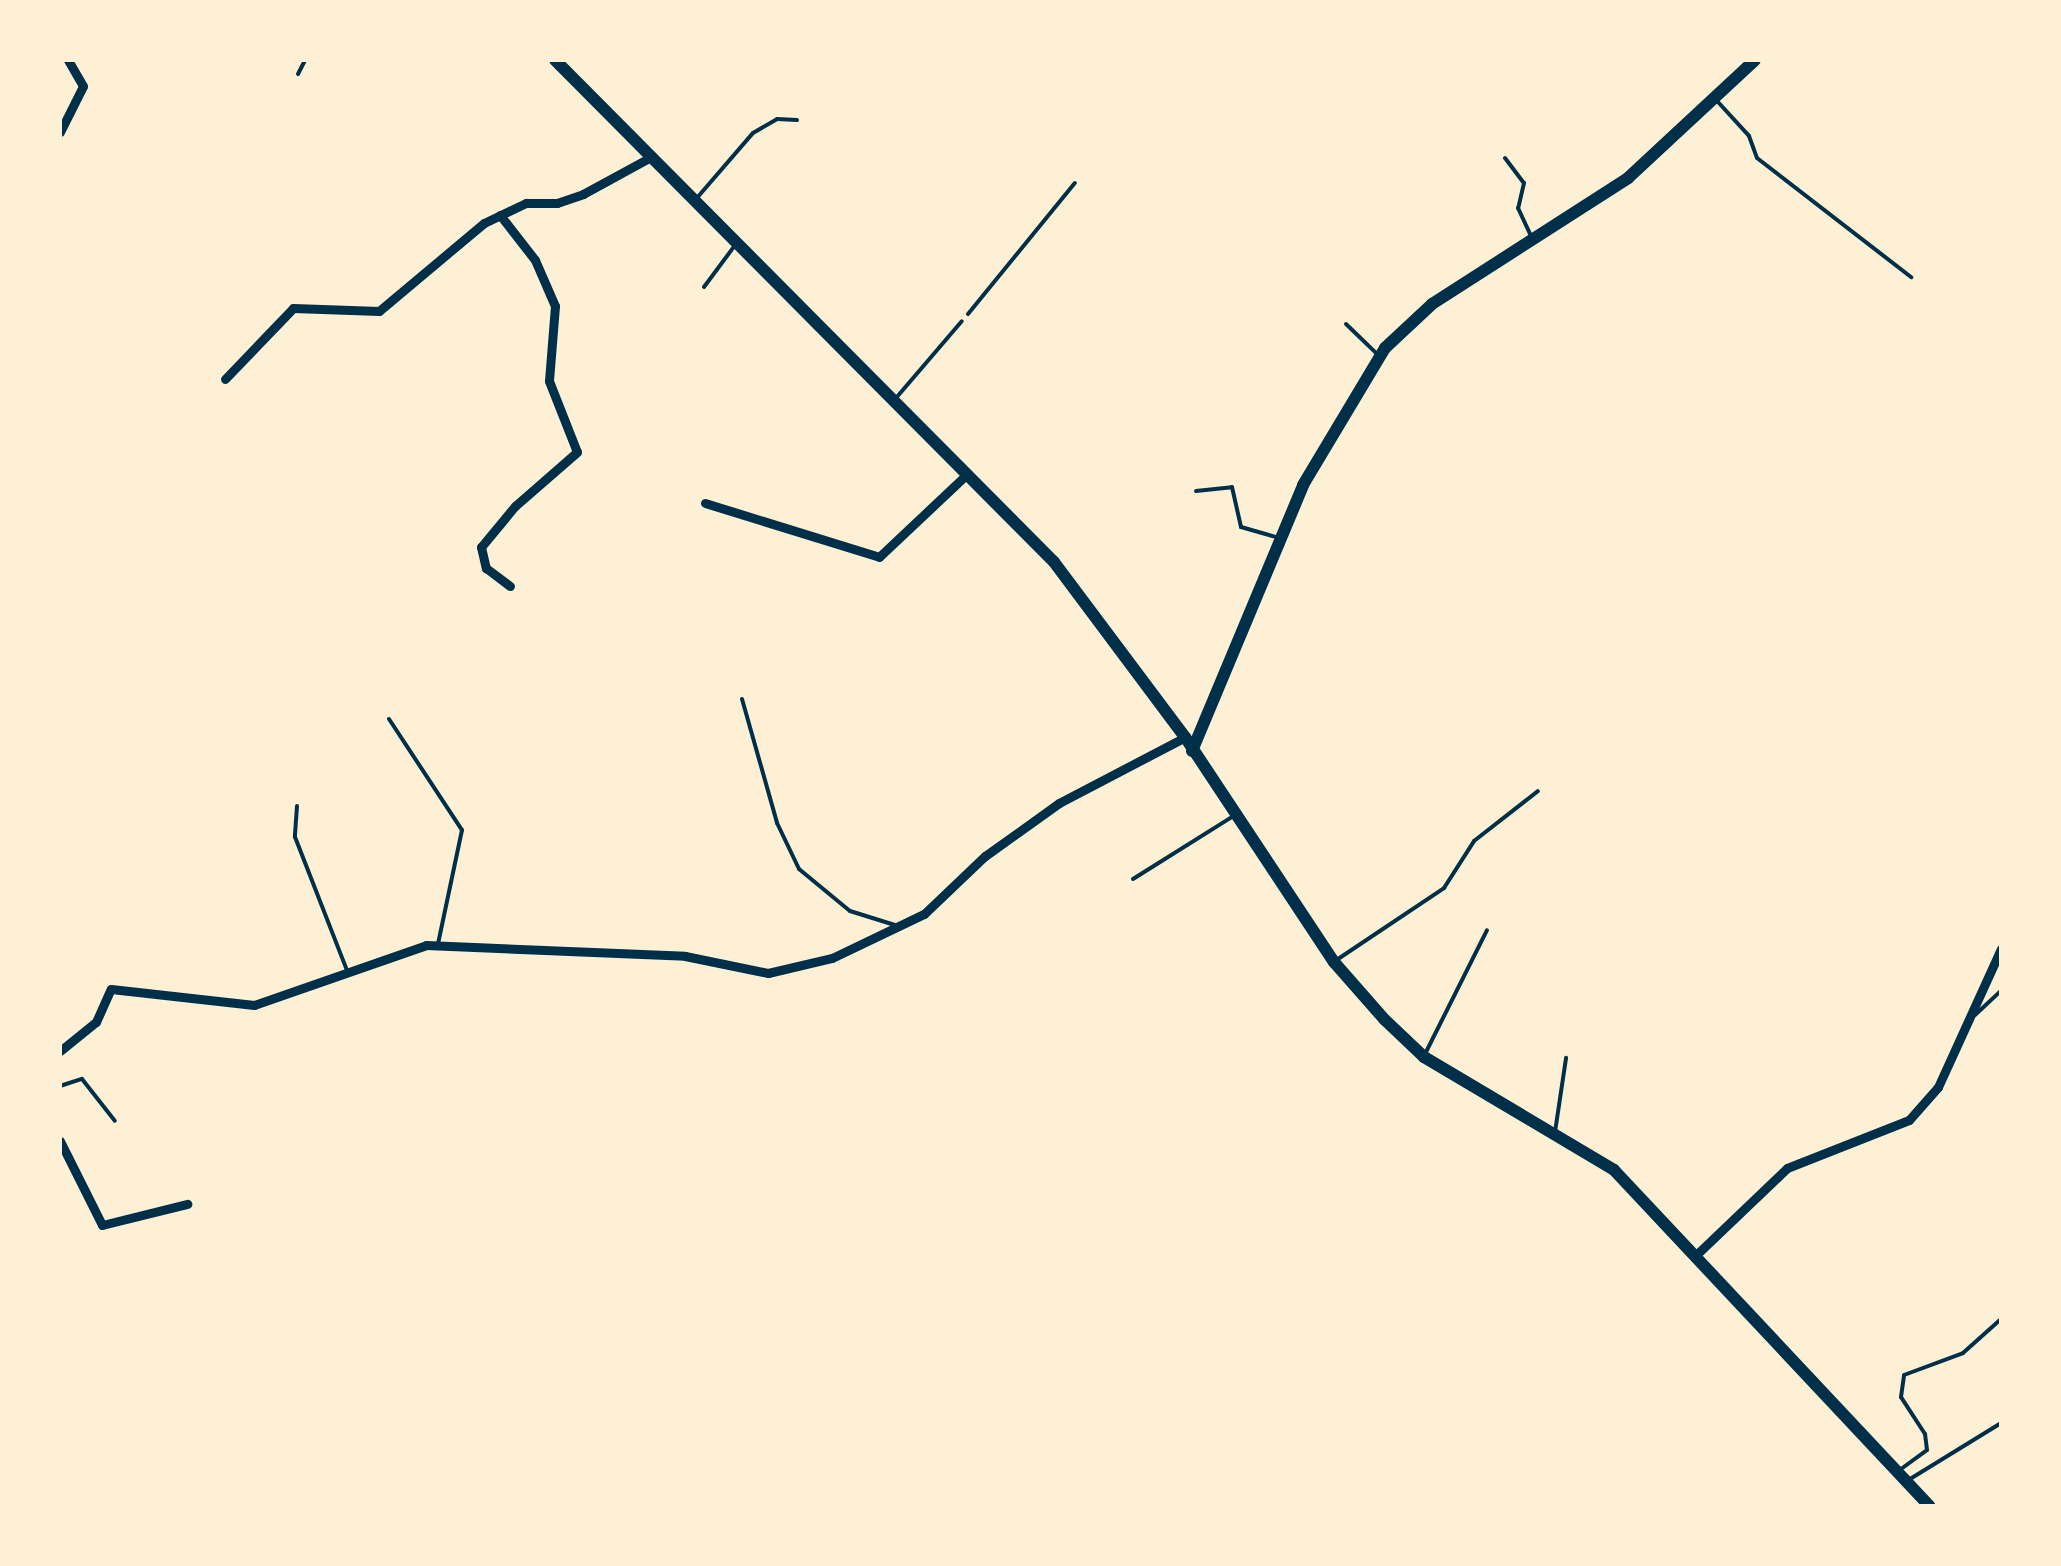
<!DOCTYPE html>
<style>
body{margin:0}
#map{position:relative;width:2061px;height:1566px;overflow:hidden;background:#fdf0d5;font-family:Arial,sans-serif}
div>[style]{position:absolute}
.service>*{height:4px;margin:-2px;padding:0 2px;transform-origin:2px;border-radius:2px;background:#003049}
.minor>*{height:9px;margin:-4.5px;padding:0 4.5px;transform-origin:4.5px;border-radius:4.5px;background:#003049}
.secondary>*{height:12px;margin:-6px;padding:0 6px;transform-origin:6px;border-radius:6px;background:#003049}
span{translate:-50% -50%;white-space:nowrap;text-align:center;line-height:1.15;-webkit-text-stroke:10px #fdf0d5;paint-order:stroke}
.frame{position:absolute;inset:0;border:62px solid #fdf0d5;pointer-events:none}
</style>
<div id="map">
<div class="service">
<i style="left:298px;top:74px;width:16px;rotate:-63deg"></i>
<i style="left:1718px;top:102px;width:46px;rotate:47.6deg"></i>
<i style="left:1749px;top:136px;width:23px;rotate:70deg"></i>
<i style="left:1757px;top:158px;width:195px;rotate:37.7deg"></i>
<i style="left:1505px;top:158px;width:31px;rotate:53deg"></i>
<i style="left:1524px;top:183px;width:26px;rotate:103deg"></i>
<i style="left:1518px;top:208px;width:29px;rotate:65deg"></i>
<i style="left:696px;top:199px;width:87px;rotate:-49.2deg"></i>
<i style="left:753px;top:133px;width:28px;rotate:-30deg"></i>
<i style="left:777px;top:119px;width:20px;rotate:3deg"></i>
<i style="left:704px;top:287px;width:49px;rotate:-53.4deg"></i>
<i style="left:968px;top:314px;width:169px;rotate:-50.8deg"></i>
<i style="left:1346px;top:324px;width:42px;rotate:44deg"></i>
<i style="left:896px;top:398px;width:101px;rotate:-49.4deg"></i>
<i style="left:1196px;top:491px;width:36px;rotate:-6deg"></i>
<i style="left:1232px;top:487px;width:41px;rotate:77.3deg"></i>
<i style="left:1241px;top:527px;width:35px;rotate:16deg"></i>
<i style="left:742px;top:699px;width:129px;rotate:74.2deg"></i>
<i style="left:777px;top:823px;width:51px;rotate:64.4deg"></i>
<i style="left:799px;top:869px;width:66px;rotate:39.5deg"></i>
<i style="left:850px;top:911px;width:47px;rotate:17.3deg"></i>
<i style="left:389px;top:719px;width:133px;rotate:56.7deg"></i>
<i style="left:462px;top:830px;width:116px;rotate:101.9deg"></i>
<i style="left:297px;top:806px;width:31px;rotate:94deg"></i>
<i style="left:295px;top:837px;width:141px;rotate:68.7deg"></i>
<i style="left:1133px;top:879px;width:117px;rotate:-32.1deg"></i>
<i style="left:1338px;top:959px;width:128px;rotate:-33.8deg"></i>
<i style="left:1444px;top:888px;width:56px;rotate:-57.4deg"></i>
<i style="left:1474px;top:841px;width:81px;rotate:-38deg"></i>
<i style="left:1975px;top:1015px;width:35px;rotate:-43deg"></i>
<i style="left:1426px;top:1052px;width:136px;rotate:-63.4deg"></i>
<i style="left:60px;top:1086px;width:23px;rotate:-18deg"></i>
<i style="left:82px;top:1079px;width:53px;rotate:51.8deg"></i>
<i style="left:1555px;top:1132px;width:75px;rotate:-81.5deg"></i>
<i style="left:1901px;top:1469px;width:32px;rotate:-36deg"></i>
<i style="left:1927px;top:1450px;width:16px;rotate:-97deg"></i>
<i style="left:1925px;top:1434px;width:44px;rotate:-123deg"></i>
<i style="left:1901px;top:1397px;width:22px;rotate:-82deg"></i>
<i style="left:1904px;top:1375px;width:63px;rotate:-20.4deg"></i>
<i style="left:1963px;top:1353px;width:51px;rotate:-41.8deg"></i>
<i style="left:1910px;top:1479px;width:107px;rotate:-31.6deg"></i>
</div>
<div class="minor">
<i style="left:60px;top:132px;width:51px;rotate:-63.4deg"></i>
<i style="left:83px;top:86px;width:30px;rotate:-120deg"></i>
<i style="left:500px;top:215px;width:57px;rotate:52.1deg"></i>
<i style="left:535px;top:260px;width:50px;rotate:66.5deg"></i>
<i style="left:555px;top:306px;width:75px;rotate:94.6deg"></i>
<i style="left:549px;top:381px;width:76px;rotate:68.5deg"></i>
<i style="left:577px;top:452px;width:82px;rotate:138.9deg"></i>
<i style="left:515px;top:506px;width:53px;rotate:129.7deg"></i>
<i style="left:481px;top:547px;width:22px;rotate:77deg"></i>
<i style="left:486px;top:568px;width:30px;rotate:37deg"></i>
<i style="left:225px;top:379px;width:98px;rotate:-46.2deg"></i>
<i style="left:293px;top:308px;width:86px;rotate:2deg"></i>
<i style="left:379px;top:311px;width:137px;rotate:-40deg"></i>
<i style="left:484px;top:223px;width:47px;rotate:-25.5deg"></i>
<i style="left:526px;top:203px;width:31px"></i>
<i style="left:557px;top:203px;width:28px;rotate:-19deg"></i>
<i style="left:583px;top:194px;width:75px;rotate:-28.6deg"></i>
<i style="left:705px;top:503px;width:182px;rotate:17.2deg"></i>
<i style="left:879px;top:557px;width:121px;rotate:-43.3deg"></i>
<i style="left:60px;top:1051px;width:46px;rotate:-38.9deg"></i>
<i style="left:96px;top:1022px;width:36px;rotate:-66deg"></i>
<i style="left:111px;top:989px;width:144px;rotate:6.4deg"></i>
<i style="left:254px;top:1005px;width:182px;rotate:-19.2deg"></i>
<i style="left:426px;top:945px;width:259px;rotate:2.4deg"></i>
<i style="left:685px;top:956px;width:85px;rotate:11.6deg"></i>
<i style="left:768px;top:973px;width:66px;rotate:-13.2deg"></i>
<i style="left:832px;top:958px;width:102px;rotate:-25.6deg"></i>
<i style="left:924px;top:914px;width:84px;rotate:-43.6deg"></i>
<i style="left:985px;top:856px;width:91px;rotate:-35.6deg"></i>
<i style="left:1059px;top:803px;width:142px;rotate:-27.6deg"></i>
<i style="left:60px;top:1141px;width:94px;rotate:63.4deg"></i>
<i style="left:102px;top:1225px;width:88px;rotate:-13.9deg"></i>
<i style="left:1695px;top:1256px;width:127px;rotate:-43.7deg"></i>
<i style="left:1787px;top:1168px;width:131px;rotate:-21.5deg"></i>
<i style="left:1909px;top:1120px;width:44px;rotate:-48.7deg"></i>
<i style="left:1938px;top:1087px;width:152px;rotate:-65.5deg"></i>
</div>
<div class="secondary">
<i style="left:555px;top:60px;width:708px;rotate:45.17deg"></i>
<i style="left:1054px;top:562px;width:219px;rotate:53.2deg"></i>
<i style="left:1185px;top:737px;width:270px;rotate:56.5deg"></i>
<i style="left:1334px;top:962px;width:77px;rotate:48.7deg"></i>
<i style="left:1385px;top:1020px;width:54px;rotate:43.5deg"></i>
<i style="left:1424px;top:1057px;width:221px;rotate:30.7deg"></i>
<i style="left:1614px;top:1170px;width:461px;rotate:46.8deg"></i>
<i style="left:1192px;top:751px;width:288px;rotate:-67.3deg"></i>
<i style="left:1303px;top:485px;width:160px;rotate:-59.1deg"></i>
<i style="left:1385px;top:348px;width:64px;rotate:-43.1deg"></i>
<i style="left:1432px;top:304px;width:233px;rotate:-32.7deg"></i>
<i style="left:1628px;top:178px;width:173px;rotate:-42.9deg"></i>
</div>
<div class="frame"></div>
</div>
